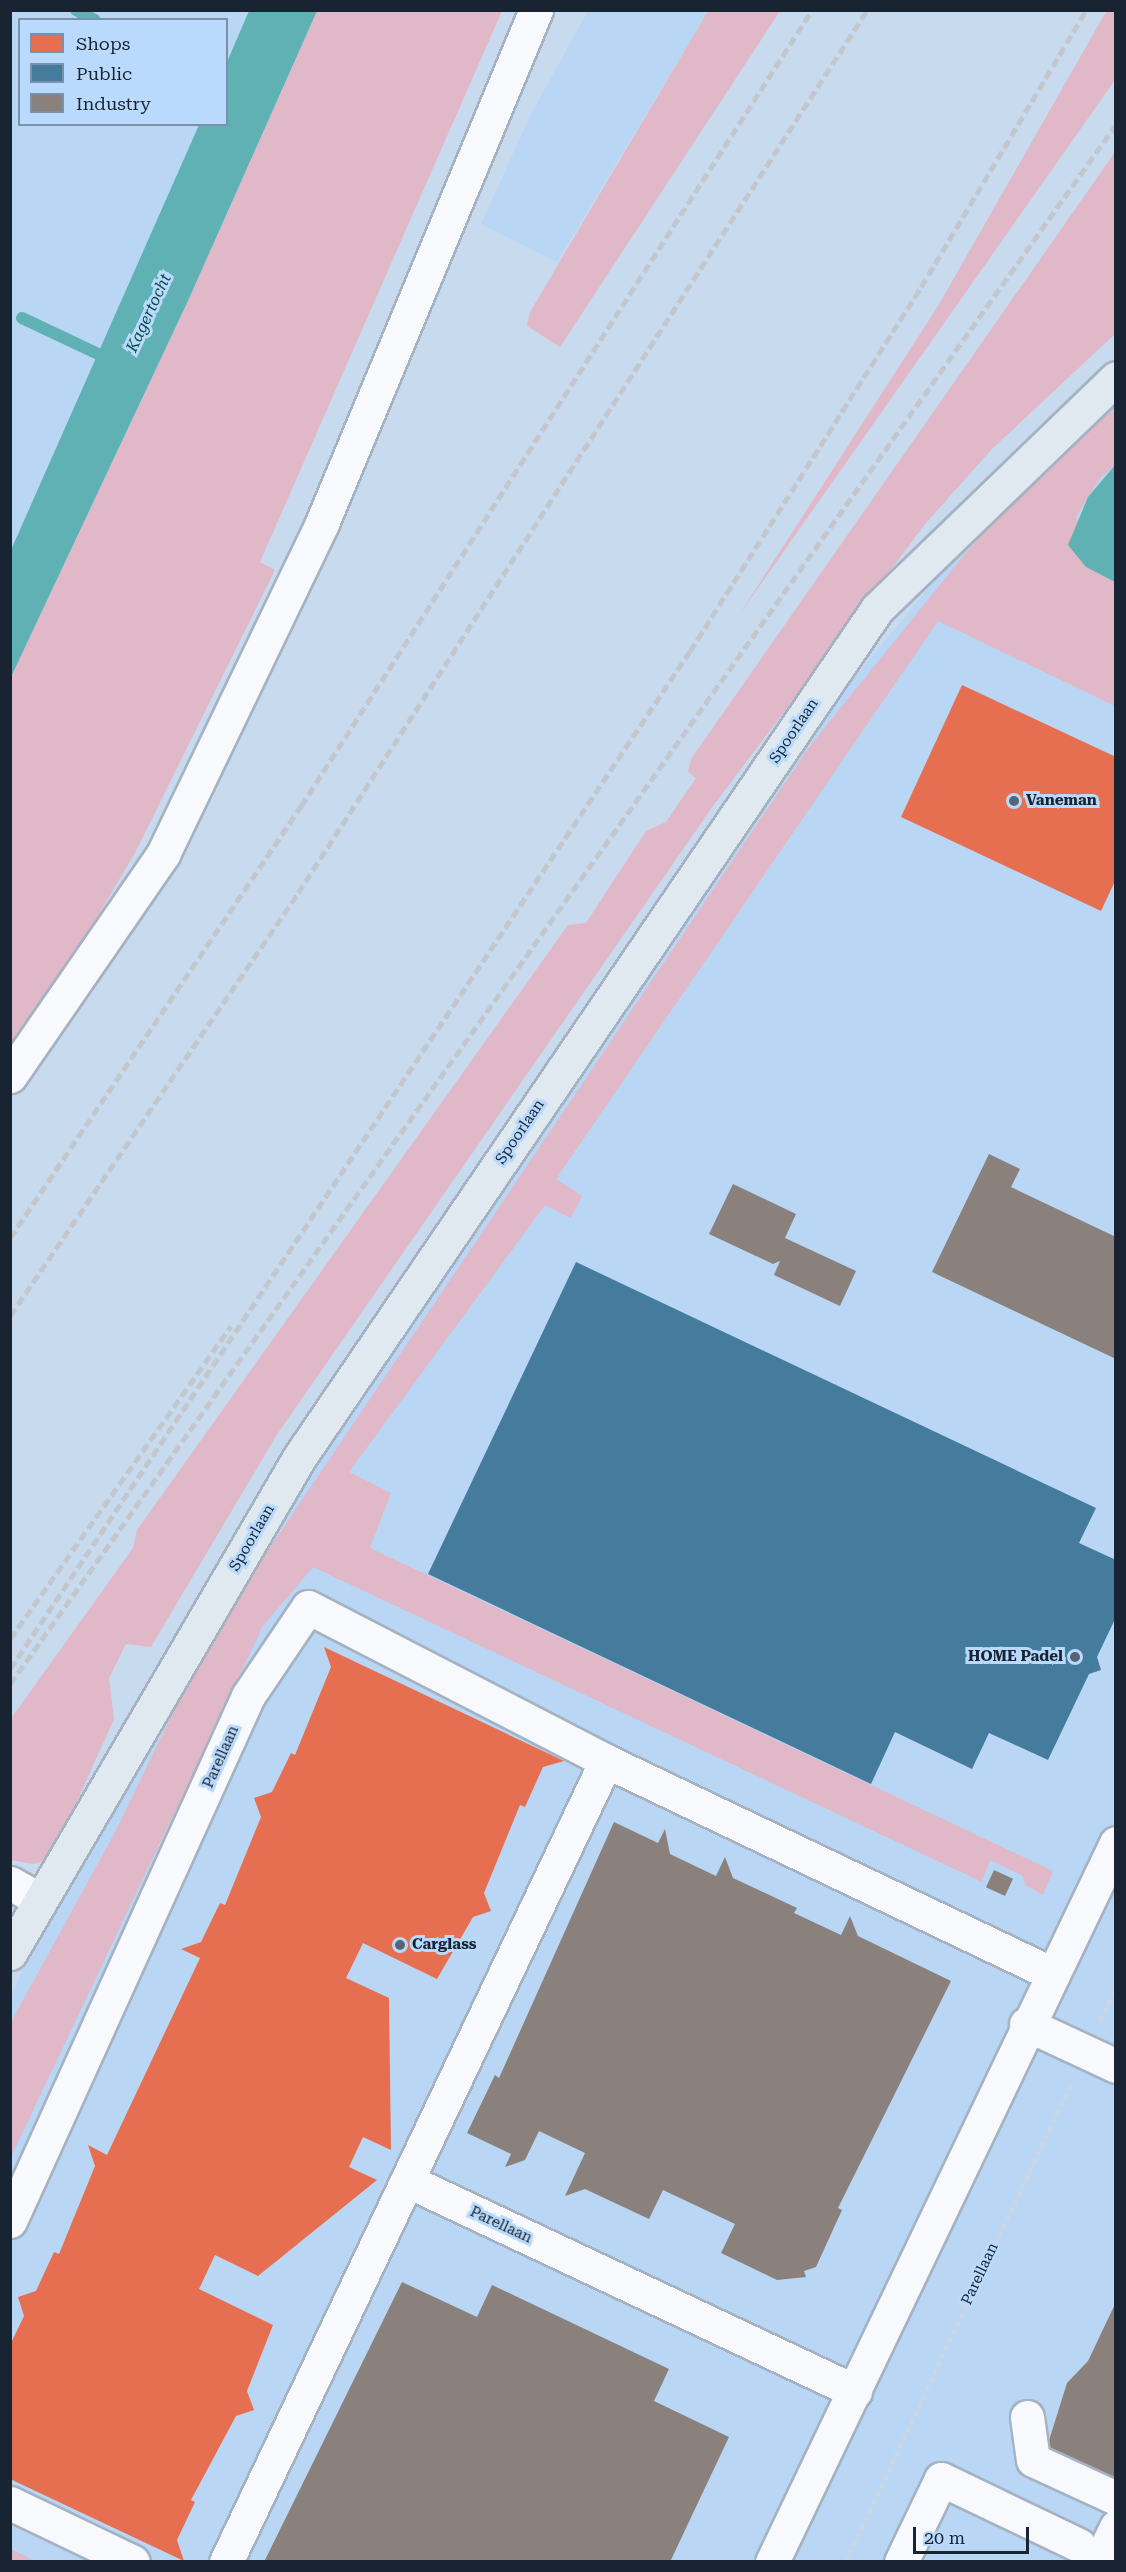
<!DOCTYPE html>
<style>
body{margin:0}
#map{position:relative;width:1126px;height:2572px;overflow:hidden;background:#c8daed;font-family:"Roboto Serif",serif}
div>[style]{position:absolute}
.built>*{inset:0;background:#b9d6f4}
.green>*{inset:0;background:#e1b8c8}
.water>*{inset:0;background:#5fb1b3}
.shops>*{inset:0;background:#e76f51}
.public>*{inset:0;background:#457b9d}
.industry>*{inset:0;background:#8a817c;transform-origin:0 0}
.stream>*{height:12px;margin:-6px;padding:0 6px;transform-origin:6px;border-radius:6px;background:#5fb1b3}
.path>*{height:4px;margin-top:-2px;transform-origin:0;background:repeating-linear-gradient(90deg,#cfd5da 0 4.5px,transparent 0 9px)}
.roads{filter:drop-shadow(2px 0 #a4b2c2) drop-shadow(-2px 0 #a4b2c2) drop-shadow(0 2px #a4b2c2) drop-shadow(0 -2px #a4b2c2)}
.minor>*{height:33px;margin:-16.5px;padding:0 16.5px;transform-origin:16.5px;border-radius:16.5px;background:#f7f9fc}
.major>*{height:33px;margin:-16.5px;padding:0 16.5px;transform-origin:16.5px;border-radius:16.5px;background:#e0e8f0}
.rail>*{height:4.5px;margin-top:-2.25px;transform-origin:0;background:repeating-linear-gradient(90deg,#c2c7cd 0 9px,transparent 0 13.5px)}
.dots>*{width:16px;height:16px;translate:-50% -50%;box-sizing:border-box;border:3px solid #b9dafc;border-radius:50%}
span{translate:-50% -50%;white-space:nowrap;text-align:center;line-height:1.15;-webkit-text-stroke:6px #b9dafc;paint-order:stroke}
.street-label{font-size:15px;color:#182431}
.poi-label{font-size:15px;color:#182431;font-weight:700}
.left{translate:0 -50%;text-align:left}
.right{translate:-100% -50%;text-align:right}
.water-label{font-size:16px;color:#0b4b48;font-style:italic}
.frame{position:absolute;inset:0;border:12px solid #182431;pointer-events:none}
.legend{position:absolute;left:18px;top:18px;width:210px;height:108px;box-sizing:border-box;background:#b9dafc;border:2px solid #7991ab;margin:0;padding:8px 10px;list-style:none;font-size:18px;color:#182431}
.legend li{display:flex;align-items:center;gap:12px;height:30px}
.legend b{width:30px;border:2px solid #7991ab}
.scale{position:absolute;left:913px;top:2527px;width:116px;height:27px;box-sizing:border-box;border:3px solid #182431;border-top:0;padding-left:8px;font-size:18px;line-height:21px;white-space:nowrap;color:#182431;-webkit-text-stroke:4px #b9dafc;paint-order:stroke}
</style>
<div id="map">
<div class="built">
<i style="clip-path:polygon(evenodd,275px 10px,294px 19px,11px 588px,11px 11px,275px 10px,20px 20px,226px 20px,226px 124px,20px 124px,20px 20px)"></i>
<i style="clip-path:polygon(588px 11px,708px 11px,557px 262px,481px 224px,531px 114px)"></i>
<i style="clip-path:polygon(1115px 385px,1115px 2561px,11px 2562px,11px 1996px,160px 1672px,768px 782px,1014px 485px)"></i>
</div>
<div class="green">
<i style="clip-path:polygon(1107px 10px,1115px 11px,1115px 80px,739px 615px,938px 306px)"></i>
<i style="clip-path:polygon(317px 11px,502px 11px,260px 562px,275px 570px,135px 853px,64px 973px,11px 1046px,11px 677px,187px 303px)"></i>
<i style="clip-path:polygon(708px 11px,780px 11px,560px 347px,527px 326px,530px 312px)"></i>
<i style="clip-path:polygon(1115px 152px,1115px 334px,992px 449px,926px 523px,713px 806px,276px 1436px,151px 1647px,126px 1644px,109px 1678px,114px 1719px,51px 1859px,33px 1864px,11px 1860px,10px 1720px,133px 1548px,137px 1530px,568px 925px,586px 923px,646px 831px,666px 822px,696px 778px,688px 772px,691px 759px)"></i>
<i style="clip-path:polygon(1115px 408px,1115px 465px,1100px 478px,1076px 517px,1086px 567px,1115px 582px,1115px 706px,938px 621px,556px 1179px,582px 1196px,571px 1218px,545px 1205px,349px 1472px,391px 1493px,370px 1548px,1053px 1871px,1043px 1895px,1025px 1885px,1023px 1876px,990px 1860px,982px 1882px,313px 1567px,263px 1626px,11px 2157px,11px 2022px,114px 1834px,211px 1635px,809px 747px,964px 555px,1028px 484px)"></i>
<i style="clip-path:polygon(11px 2549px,33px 2560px,33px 2561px,11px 2561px)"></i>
</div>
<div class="water">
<i style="clip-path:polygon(249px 11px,317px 11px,187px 303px,11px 677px,11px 550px,199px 125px,226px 124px,227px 62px)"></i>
<i style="clip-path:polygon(1115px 465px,1115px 582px,1086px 567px,1068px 545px,1088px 497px)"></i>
</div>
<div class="shops">
<i style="clip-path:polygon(962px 685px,1116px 757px,1116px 879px,1101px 911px,901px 817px)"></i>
<i style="clip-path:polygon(324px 1647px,564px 1761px,543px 1767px,525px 1807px,520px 1805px,484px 1893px,491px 1911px,473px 1917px,437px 1979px,363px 1943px,346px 1978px,389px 1998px,391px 2150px,363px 2137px,349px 2167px,377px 2180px,258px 2276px,215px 2255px,199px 2289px,273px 2325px,247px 2391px,254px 2410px,236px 2416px,191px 2500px,195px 2502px,177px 2540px,184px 2561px,10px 2479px,10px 2345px,24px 2316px,18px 2297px,36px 2291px,54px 2252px,59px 2254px,95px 2166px,88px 2145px,107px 2155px,200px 1958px,181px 1949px,201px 1942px,220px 1903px,225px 1905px,261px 1817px,254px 1798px,272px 1792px,291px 1753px,295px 1755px,331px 1667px)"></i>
</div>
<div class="public">
<i style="clip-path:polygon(576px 1262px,1096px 1508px,1079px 1543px,1116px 1560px,1116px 1617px,1097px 1657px,1101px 1670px,1089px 1674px,1048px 1760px,989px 1733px,972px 1769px,895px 1732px,871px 1784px,428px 1574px)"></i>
</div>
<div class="industry">
<i style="clip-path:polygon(989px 1154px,1020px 1169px,1011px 1187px,1116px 1237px,1116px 1359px,932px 1272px)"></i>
<i style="clip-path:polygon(733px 1184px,796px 1214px,785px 1238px,856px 1271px,840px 1306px,774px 1275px,780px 1261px,773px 1264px,709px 1234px)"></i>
<i style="clip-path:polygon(614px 1822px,658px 1843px,665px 1829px,670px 1854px,716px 1876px,725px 1857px,733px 1878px,797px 1908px,794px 1913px,841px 1935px,850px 1916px,858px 1936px,951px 1981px,838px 2208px,842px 2210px,816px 2267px,804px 2271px,806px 2277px,777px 2280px,721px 2253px,735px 2224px,663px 2190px,649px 2219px,585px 2189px,565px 2196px,585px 2153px,539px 2131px,525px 2160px,505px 2167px,511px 2154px,467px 2133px,495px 2075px,499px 2078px)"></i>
<i style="left:994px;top:1870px;width:21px;height:19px;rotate:25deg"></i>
<i style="clip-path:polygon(402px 2282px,477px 2317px,492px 2285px,669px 2369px,654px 2401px,729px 2437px,670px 2562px,264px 2562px)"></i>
<i style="clip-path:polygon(1116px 2302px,1116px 2483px,1046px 2450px,1067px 2383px,1088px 2361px)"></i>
</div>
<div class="stream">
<i style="left:76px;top:10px;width:21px;rotate:28deg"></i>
<i style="left:22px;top:318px;width:101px;rotate:25.3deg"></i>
</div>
<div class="path">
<i style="left:1100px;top:2020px;width:36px;rotate:-63deg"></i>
<i style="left:846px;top:2562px;width:528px;rotate:-64.79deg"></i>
</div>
<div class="roads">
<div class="minor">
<i style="left:10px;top:1076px;width:270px;rotate:-55.4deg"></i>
<i style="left:163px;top:854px;width:367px;rotate:-64.3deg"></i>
<i style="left:322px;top:523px;width:556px;rotate:-67.36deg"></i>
<i style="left:10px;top:1883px;width:35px;rotate:29deg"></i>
<i style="left:1026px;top:2024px;width:99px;rotate:25deg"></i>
<i style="left:408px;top:2181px;width:494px;rotate:25.2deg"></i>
<i style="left:10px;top:2221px;width:576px;rotate:-65.61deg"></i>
<i style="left:248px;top:1696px;width:107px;rotate:-56deg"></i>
<i style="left:308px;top:1607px;width:335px;rotate:27.3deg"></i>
<i style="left:606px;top:1761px;width:492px;rotate:25.5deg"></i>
<i style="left:1027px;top:2417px;width:43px;rotate:82.1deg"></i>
<i style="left:1033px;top:2460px;width:91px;rotate:24.6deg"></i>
<i style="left:10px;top:2503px;width:136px;rotate:25.6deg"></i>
<i style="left:226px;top:2562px;width:887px;rotate:-64.62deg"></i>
<i style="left:772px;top:2562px;width:797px;rotate:-64.43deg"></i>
<i style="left:901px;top:2562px;width:92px;rotate:-64.3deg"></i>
<i style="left:941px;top:2479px;width:153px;rotate:25.6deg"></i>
<i style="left:1099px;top:2562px;width:39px;rotate:-64deg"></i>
</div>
<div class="major">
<i style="left:10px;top:1953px;width:573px;rotate:-59.72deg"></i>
<i style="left:299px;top:1458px;width:1027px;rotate:-55.75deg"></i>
<i style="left:877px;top:609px;width:332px;rotate:-44deg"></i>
</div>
</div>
<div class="rail">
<i style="left:10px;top:1238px;width:521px;rotate:-56.04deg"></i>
<i style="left:301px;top:806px;width:946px;rotate:-57.3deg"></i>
<i style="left:10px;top:1316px;width:512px;rotate:-55.75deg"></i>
<i style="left:298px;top:893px;width:1050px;rotate:-57.2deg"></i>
<i style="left:10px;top:1639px;width:383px;rotate:-54.8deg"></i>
<i style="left:10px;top:1669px;width:1224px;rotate:-56.26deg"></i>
<i style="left:690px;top:651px;width:431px;rotate:-57.6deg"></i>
<i style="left:921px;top:287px;width:322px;rotate:-59.2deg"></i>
<i style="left:10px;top:1684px;width:1912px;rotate:-54.66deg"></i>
</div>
<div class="dots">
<i style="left:1014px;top:801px;background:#566473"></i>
<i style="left:1075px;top:1657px;background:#566473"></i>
<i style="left:400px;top:1945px;background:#566473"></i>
</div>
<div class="street-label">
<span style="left:794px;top:731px;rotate:-56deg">Spoorlaan</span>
<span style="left:520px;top:1132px;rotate:-56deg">Spoorlaan</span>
<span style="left:252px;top:1538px;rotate:-60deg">Spoorlaan</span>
<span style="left:221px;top:1757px;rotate:-66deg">Parellaan</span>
<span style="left:501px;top:2225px;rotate:25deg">Parellaan</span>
<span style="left:980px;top:2274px;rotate:-65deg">Parellaan</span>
</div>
<div class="poi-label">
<span class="left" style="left:1026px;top:801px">Vaneman</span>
<span class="right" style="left:1063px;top:1657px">HOME Padel</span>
<span class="left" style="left:412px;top:1945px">Carglass</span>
</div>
<div class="water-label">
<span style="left:149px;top:313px;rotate:-65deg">Kagertocht</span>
</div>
<div class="frame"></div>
<ul class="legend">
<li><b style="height:16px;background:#e76f51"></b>Shops</li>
<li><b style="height:16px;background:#457b9d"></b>Public</li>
<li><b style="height:16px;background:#8a817c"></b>Industry</li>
</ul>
<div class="scale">20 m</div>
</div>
